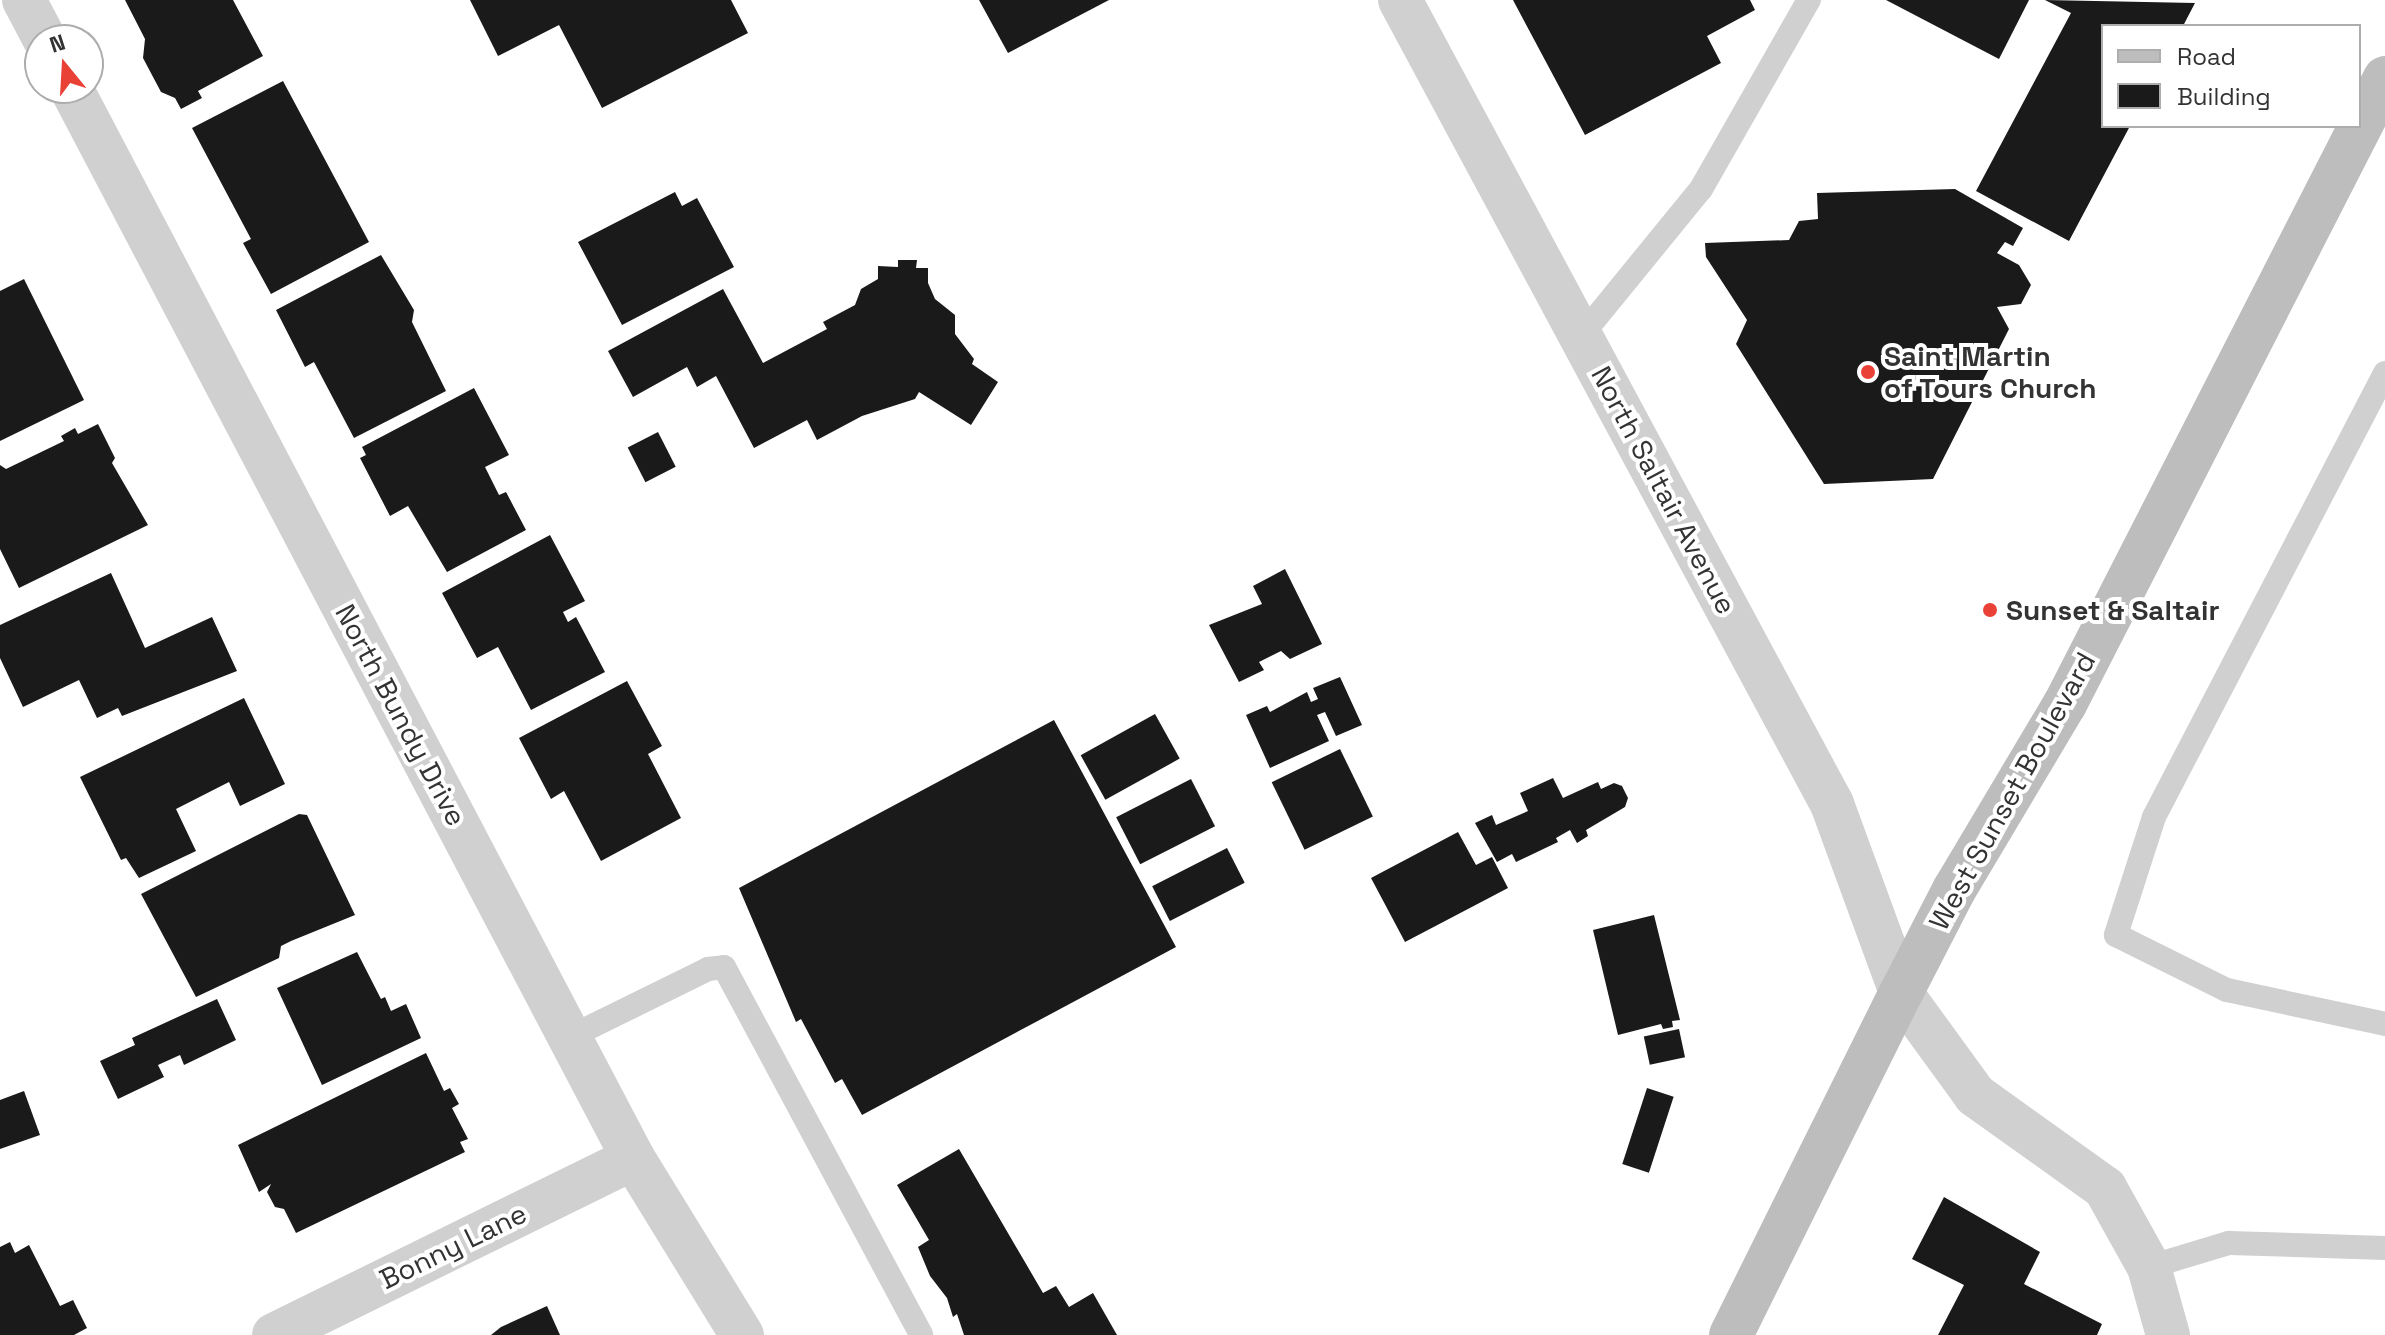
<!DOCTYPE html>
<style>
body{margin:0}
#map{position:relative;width:2385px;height:1335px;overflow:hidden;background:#fff;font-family:"Space Grotesk",sans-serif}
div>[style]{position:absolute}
.building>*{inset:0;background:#1a1a1a;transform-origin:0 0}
.service>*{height:24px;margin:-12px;padding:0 12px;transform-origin:12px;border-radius:12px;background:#d0d0d0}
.minor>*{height:44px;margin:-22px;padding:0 22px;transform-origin:22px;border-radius:22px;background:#d0d0d0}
.secondary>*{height:44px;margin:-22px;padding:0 22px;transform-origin:22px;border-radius:22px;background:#bdbdbd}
.dots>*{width:22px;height:22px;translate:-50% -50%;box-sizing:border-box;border:4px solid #fff;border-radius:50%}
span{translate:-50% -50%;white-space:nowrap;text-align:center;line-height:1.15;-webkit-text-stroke:8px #fff;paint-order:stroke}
.poi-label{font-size:28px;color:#333;font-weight:700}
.left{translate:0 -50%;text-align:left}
.street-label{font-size:28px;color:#333}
.legend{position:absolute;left:2101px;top:24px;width:260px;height:104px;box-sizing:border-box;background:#fff;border:2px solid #adadad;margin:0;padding:10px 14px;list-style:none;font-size:24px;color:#333}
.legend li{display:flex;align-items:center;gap:16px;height:40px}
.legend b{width:40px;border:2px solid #adadad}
.north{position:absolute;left:24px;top:24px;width:80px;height:80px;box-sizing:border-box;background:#fff;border:2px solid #adadad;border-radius:50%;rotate:342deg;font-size:22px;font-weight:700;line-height:32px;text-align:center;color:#333}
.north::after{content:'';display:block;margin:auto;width:28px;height:36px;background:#e94136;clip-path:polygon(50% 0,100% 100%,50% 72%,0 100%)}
</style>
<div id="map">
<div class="building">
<i style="clip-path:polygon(125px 0,233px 0,263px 56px,198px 91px,202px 98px,181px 109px,175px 98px,161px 92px,143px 58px,145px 39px)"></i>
<i style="clip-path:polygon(470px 0,731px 0,748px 33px,602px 108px,559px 25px,498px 56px)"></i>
<i style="clip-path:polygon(979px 0,1109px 0,1008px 53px)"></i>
<i style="clip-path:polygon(1513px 0,1750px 0,1755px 10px,1707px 36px,1721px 63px,1585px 135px)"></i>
<i style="clip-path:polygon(1886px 0,2029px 0,1999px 59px)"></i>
<i style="clip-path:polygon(2045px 0,2195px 3px,2183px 26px,2103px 26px,2103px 126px,2130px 126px,2069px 241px,1976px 191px,2071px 13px)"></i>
<i style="clip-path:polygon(283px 81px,369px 242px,271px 294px,243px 243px,251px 239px,192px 128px)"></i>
<i style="clip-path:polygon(1955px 189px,2023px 228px,2013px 246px,2005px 242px,1997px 253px,2019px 265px,2031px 285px,2021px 304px,1997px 307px,2009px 329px,1933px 479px,1824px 484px,1736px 344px,1747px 320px,1706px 257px,1705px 243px,1789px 240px,1799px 221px,1818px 219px,1817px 193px)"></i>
<i style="clip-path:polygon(675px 192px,682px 206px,697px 198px,734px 267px,622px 325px,578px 242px)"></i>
<i style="clip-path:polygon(381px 255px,414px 310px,412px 322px,446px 391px,354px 438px,314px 362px,305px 367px,276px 310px)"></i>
<i style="clip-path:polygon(898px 260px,917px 260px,916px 268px,928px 268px,928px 283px,935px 299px,955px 315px,955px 334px,974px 359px,972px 364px,998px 382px,971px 425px,919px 392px,915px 399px,862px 416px,817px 440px,807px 420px,754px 448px,716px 376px,697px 387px,687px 367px,633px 397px,608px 351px,723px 289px,763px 363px,827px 329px,823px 322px,855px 305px,861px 289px,878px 279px,878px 266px,898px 267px)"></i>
<i style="clip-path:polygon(24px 279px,84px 400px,0 441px,0 291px)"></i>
<i style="clip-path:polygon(474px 388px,509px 455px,485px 467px,499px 495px,506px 492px,526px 530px,447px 572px,408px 506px,390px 516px,360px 458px,366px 455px,362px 447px)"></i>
<i style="clip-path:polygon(98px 424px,115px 458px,112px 463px,148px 525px,19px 588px,0 549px,0 465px,6px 469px,64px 441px,61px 436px,75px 428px,78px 434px)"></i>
<i style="left:658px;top:432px;width:39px;height:34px;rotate:63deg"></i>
<i style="clip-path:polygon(550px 535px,585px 601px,563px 612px,568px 622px,576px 617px,605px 672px,531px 710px,498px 647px,477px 658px,442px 593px)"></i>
<i style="clip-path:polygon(1285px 569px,1322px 644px,1290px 659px,1281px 651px,1259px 662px,1264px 670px,1239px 682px,1209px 625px,1262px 604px,1253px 586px)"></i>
<i style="clip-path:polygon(111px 573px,145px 648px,212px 617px,237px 671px,122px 716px,118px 708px,97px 718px,79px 680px,23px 707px,0 658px,0 625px)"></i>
<i style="clip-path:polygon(1340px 677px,1362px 725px,1336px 736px,1325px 712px,1317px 715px,1329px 741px,1270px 768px,1246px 715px,1267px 706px,1270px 712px,1307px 692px,1311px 702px,1318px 699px,1313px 688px)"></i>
<i style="clip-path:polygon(627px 681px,662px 746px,648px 754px,681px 818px,601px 861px,564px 791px,551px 799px,519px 738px)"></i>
<i style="clip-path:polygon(244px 698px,285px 784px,240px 806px,229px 782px,176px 809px,196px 851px,139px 878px,126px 858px,121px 860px,80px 777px)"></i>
<i style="left:1155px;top:714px;width:51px;height:85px;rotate:61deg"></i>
<i style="clip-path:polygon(1054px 720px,1176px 947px,862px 1115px,842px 1079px,835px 1083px,801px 1019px,796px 1022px,739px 888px)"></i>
<i style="left:1340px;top:749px;width:75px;height:76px;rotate:64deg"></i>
<i style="clip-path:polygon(1553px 778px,1563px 798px,1598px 782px,1601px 789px,1614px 783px,1622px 786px,1628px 798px,1625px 807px,1586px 830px,1588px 836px,1577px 843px,1570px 830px,1556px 838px,1558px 842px,1516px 862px,1512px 854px,1497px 862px,1475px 823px,1492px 815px,1496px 825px,1528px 811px,1520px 793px)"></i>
<i style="left:1191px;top:779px;width:53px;height:84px;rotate:63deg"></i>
<i style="clip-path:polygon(299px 814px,307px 815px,355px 915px,291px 941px,281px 946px,279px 958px,196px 997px,141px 894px)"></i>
<i style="clip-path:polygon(1458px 832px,1476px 865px,1492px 857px,1508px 888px,1405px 942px,1371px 878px)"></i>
<i style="left:1227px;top:848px;width:39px;height:84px;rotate:63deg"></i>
<i style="clip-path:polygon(1654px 915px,1680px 1020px,1672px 1021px,1673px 1027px,1663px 1029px,1661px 1024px,1618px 1035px,1593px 930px)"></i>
<i style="clip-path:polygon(357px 952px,381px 999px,385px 997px,391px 1011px,406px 1004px,421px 1038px,322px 1085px,277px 988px)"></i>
<i style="clip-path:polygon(217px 999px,236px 1040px,184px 1065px,180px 1055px,158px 1065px,164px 1077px,118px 1099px,100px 1061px,135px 1045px,132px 1038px)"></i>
<i style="left:1679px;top:1029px;width:29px;height:36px;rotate:78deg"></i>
<i style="clip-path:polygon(426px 1053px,444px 1091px,450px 1088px,459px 1104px,452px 1108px,468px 1139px,460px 1142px,465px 1152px,296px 1233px,284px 1209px,275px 1207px,267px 1192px,271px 1184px,259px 1192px,238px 1145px)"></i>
<i style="left:1647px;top:1088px;width:28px;height:80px;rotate:18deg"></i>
<i style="clip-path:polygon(24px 1091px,40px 1135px,0 1149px,0 1100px)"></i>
<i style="clip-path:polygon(959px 1149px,1043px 1293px,1056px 1286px,1069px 1307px,1093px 1293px,1117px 1335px,964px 1335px,957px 1314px,953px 1317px,947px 1298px,930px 1276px,918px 1247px,929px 1240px,897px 1185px)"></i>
<i style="clip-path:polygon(1944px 1197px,2040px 1252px,2024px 1284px,2102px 1324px,2097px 1335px,1938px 1335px,1964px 1285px,1912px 1259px)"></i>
<i style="clip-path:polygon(10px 1242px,15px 1253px,29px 1245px,60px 1306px,73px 1300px,87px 1328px,74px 1335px,0 1335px,0 1247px)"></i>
<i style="clip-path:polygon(547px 1306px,560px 1335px,491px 1335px,501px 1327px)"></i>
</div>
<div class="service">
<i style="left:1581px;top:336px;width:190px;rotate:-50.8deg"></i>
<i style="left:1701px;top:189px;width:218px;rotate:-60.3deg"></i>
<i style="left:2385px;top:373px;width:500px;rotate:117.49deg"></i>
<i style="left:2154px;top:817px;width:124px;rotate:107.9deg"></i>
<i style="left:2116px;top:935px;width:124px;rotate:26.4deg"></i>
<i style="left:2227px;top:990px;width:162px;rotate:12.1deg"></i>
<i style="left:570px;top:1037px;width:154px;rotate:-26.2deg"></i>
<i style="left:708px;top:969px;width:16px;rotate:-7deg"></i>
<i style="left:724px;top:967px;width:417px;rotate:61.8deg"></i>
<i style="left:2149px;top:1267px;width:84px;rotate:-16.7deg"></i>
<i style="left:2229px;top:1243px;width:156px;rotate:1.8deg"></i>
</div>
<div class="minor">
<i style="left:24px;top:0;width:45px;rotate:62.3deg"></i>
<i style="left:1400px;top:0;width:913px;rotate:61.75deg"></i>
<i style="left:1832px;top:804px;width:201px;rotate:69.9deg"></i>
<i style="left:1901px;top:993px;width:126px;rotate:54deg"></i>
<i style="left:1975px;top:1095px;width:160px;rotate:35.6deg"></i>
<i style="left:2105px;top:1188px;width:90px;rotate:60.9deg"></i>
<i style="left:2149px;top:1267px;width:71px;rotate:74.4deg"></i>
<i style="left:71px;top:88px;width:1209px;rotate:62.29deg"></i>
<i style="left:633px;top:1158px;width:208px;rotate:58.4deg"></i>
<i style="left:274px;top:1335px;width:400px;rotate:-26.2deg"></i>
</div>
<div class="secondary">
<i style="left:1731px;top:1335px;width:382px;rotate:-63.6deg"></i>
<i style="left:1901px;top:993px;width:116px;rotate:-62.8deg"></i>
<i style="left:1954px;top:890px;width:217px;rotate:-59.2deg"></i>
<i style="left:2065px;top:704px;width:703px;rotate:-62.92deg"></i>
</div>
<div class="dots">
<i style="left:1868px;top:372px;background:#e94136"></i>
<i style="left:1990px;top:610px;background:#e94136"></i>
</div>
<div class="poi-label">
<span class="left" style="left:1884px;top:372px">Saint Martin<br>of Tours Church</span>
<span class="left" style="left:2006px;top:610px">Sunset &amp; Saltair</span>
</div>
<div class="street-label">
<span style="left:1664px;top:490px;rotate:62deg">North Saltair Avenue</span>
<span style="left:401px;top:715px;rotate:62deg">North Bundy Drive</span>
<span style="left:2012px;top:791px;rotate:-61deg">West Sunset Boulevard</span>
<span style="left:453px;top:1246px;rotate:-26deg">Bonny Lane</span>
</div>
<ul class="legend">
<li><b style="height:10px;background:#bdbdbd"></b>Road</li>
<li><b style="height:22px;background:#1a1a1a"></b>Building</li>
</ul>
<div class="north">N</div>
</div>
